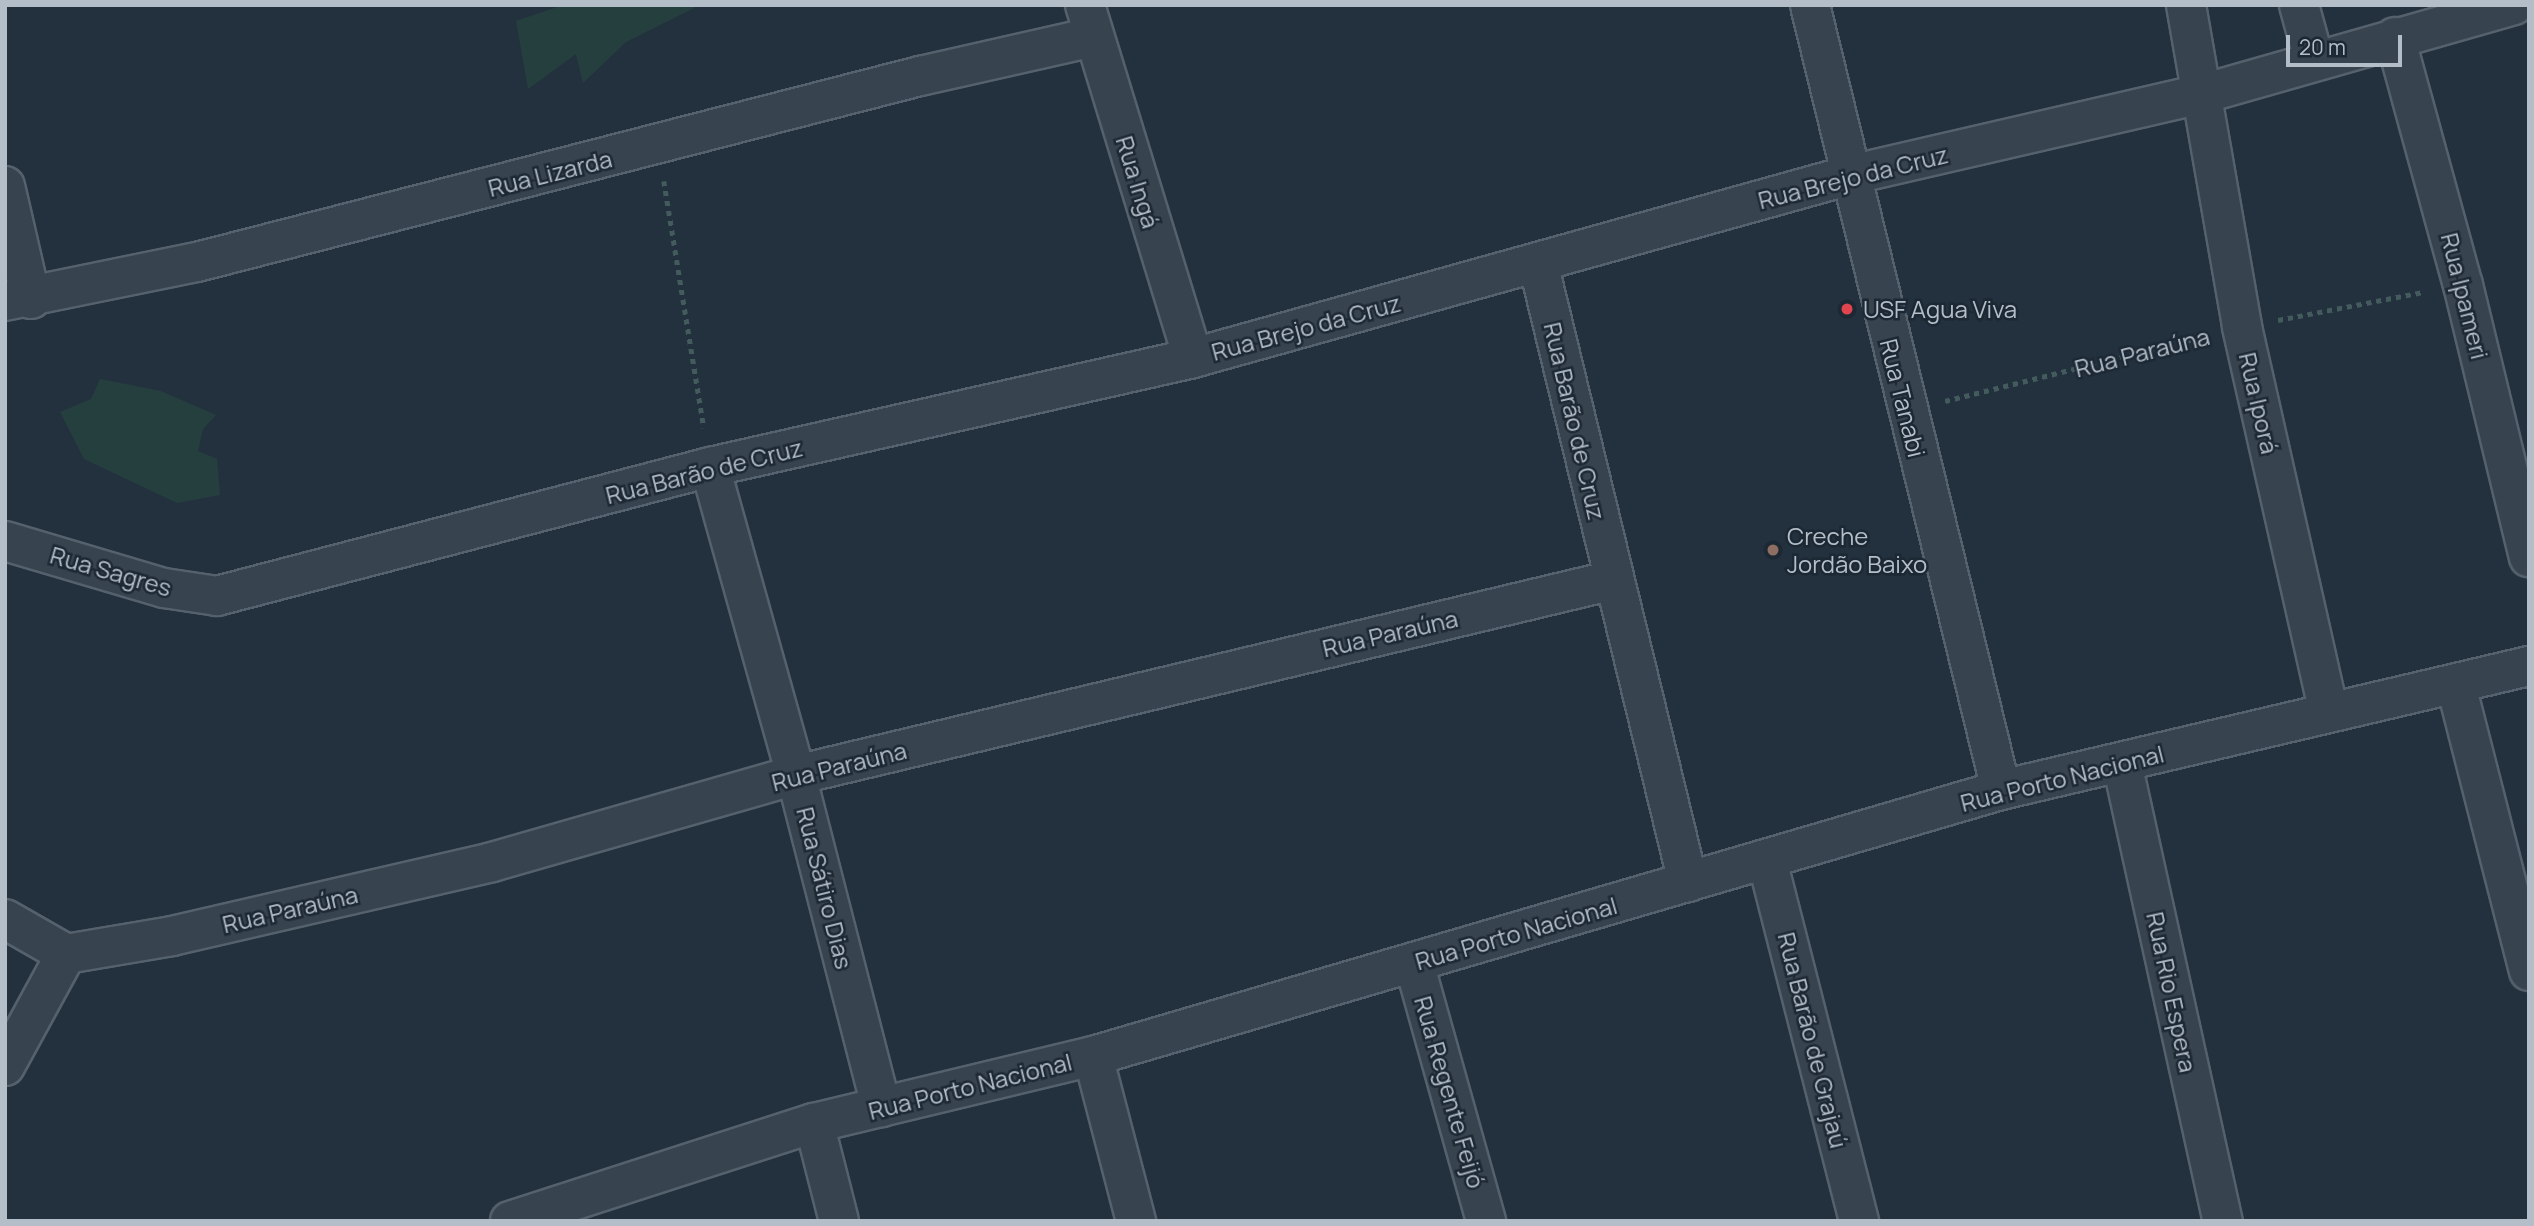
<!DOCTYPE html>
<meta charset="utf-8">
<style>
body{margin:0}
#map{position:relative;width:2534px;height:1226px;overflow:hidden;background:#23313e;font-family:Manrope,sans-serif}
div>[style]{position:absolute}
.green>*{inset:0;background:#253f3f}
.path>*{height:4.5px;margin-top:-2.25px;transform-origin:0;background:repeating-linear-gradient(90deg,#435b5c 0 5px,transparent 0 10px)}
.roads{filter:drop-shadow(2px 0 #55616c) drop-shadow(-2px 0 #55616c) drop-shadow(0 2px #55616c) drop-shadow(0 -2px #55616c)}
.street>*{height:38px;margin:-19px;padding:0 19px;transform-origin:19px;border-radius:19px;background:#37434e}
.dots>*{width:19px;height:19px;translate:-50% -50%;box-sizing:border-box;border:4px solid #1c2833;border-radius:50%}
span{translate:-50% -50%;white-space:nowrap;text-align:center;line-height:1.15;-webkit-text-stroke:5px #1c2833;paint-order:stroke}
.street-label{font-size:24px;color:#b3bec9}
.poi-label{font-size:24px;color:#b3bec9}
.left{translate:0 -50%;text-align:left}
.frame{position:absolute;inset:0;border:7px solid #b3bec9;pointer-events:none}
.scale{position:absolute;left:2286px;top:35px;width:116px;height:32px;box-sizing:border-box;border:4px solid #b3bec9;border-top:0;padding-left:9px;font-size:21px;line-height:24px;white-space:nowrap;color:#b3bec9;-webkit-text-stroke:5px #1c2833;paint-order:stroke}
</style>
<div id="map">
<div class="green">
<i style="clip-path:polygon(563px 5px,700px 5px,626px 42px,583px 83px,576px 54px,528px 89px,516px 21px)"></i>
<i style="clip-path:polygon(100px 379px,161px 391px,216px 415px,203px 429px,198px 451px,217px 459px,220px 495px,177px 503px,84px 459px,60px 412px,91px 399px)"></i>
</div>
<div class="path">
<i style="left:664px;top:181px;width:250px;rotate:80.8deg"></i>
<i style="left:2278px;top:320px;width:149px;rotate:-10.9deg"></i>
<i style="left:1945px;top:401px;width:268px;rotate:-14deg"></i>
</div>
<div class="roads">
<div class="street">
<i style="left:1085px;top:5px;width:369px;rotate:73deg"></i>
<i style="left:1810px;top:5px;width:808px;rotate:76.32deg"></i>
<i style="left:2186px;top:5px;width:327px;rotate:80.1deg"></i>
<i style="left:2242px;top:327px;width:393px;rotate:77.3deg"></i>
<i style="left:2299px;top:5px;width:57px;rotate:74.7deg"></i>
<i style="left:2395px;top:37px;width:257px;rotate:74.7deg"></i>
<i style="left:2463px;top:285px;width:280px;rotate:76.4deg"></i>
<i style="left:5px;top:186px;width:116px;rotate:77deg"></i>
<i style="left:1538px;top:263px;width:637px;rotate:76.38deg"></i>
<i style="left:5px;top:301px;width:196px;rotate:-11.5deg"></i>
<i style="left:197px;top:262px;width:747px;rotate:-14.43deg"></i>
<i style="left:920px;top:76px;width:177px;rotate:-12.7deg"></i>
<i style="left:710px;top:467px;width:320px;rotate:74.4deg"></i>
<i style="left:796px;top:775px;width:343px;rotate:75.6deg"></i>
<i style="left:5px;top:541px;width:166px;rotate:16.5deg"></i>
<i style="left:164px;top:588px;width:54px;rotate:8.6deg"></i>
<i style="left:217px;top:596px;width:510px;rotate:-14.66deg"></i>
<i style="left:710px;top:467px;width:495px;rotate:-12.7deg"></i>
<i style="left:1193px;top:358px;width:682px;rotate:-15.56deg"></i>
<i style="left:1850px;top:175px;width:361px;rotate:-13deg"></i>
<i style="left:2202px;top:94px;width:324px;rotate:-15.9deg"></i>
<i style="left:2456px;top:685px;width:295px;rotate:75.7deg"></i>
<i style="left:2122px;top:763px;width:469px;rotate:77.6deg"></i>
<i style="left:1767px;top:860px;width:373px;rotate:75.7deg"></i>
<i style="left:5px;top:919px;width:70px;rotate:29.8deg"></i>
<i style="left:66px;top:954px;width:108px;rotate:-9.6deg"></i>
<i style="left:172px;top:936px;width:328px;rotate:-13deg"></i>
<i style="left:492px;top:862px;width:316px;rotate:-16deg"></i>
<i style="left:796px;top:775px;width:840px;rotate:-13.42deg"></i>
<i style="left:1414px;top:963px;width:268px;rotate:74.4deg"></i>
<i style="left:1093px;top:1056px;width:171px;rotate:75.4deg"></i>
<i style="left:5px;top:1066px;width:128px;rotate:-61.4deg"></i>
<i style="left:814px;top:1123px;width:101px;rotate:75.7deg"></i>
<i style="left:510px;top:1221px;width:319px;rotate:-17.9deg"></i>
<i style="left:814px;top:1123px;width:287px;rotate:-13.5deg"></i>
<i style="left:1093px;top:1056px;width:946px;rotate:-16.33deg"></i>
<i style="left:2001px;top:790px;width:542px;rotate:-13.22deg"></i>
</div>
</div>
<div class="dots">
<i style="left:1847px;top:309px;background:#e0444e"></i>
<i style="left:1773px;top:550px;background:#8d6e63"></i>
</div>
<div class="street-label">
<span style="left:550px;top:173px;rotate:-14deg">Rua Lizarda</span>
<span style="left:1853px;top:177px;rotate:-14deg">Rua Brejo da Cruz</span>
<span style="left:1138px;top:182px;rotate:73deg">Rua Ingá</span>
<span style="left:2465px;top:296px;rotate:76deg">Rua Ipameri</span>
<span style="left:1306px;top:327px;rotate:-15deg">Rua Brejo da Cruz</span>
<span style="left:2142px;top:352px;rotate:-14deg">Rua Paraúna</span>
<span style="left:1903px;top:398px;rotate:76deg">Rua Tanabi</span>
<span style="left:2259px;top:403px;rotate:77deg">Rua Iporá</span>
<span style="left:1575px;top:421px;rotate:77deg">Rua Barão de Cruz</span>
<span style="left:704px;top:471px;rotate:-14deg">Rua Barão de Cruz</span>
<span style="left:111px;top:571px;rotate:16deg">Rua Sagres</span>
<span style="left:1390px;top:633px;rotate:-13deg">Rua Paraúna</span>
<span style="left:839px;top:766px;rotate:-14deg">Rua Paraúna</span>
<span style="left:2062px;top:778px;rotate:-14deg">Rua Porto Nacional</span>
<span style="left:825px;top:888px;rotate:76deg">Rua Sátiro Dias</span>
<span style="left:290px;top:909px;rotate:-13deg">Rua Paraúna</span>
<span style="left:1516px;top:933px;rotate:-16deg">Rua Porto Nacional</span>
<span style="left:2172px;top:992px;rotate:78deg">Rua Rio Espera</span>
<span style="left:1813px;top:1040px;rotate:76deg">Rua Barão de Grajaú</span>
<span style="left:970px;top:1086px;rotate:-14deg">Rua Porto Nacional</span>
<span style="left:1450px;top:1092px;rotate:74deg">Rua Regente Feijó</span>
</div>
<div class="poi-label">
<span class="left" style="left:1863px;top:309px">USF Agua Viva</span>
<span class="left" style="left:1787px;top:550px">Creche<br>Jordão Baixo</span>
</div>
<div class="frame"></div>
<div class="scale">20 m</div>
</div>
